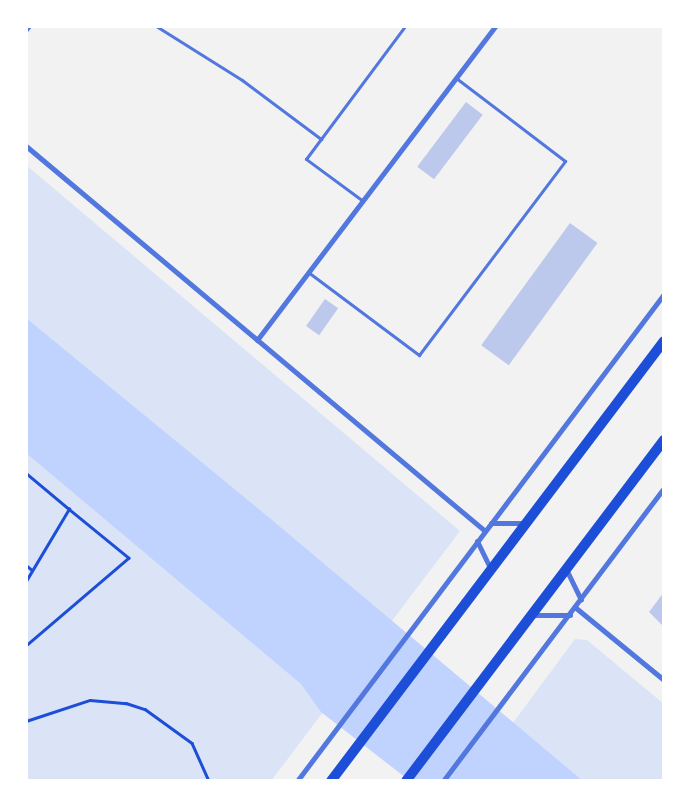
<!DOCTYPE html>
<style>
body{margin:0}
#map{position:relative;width:690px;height:807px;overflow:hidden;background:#f2f2f2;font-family:Quicksand,sans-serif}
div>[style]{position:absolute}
.green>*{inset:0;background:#dbe4f7}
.water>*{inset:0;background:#bfd3fe}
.building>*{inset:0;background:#bdc9ec;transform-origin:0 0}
.path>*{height:2.5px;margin:-1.25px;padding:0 1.25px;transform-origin:1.25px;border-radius:1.25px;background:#1d4ed8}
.service>*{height:3px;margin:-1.5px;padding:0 1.5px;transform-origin:1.5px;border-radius:1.5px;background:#5277de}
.minor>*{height:5px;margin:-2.5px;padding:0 2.5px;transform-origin:2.5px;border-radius:2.5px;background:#5277de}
.primary>*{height:10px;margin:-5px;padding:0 5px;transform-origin:5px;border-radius:5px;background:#1d4ed8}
span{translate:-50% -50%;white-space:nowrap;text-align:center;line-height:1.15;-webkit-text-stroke:4px #fff;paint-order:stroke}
.frame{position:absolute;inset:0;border:28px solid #fff;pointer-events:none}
</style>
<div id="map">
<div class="green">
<i style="clip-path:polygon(26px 165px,460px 531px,271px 781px,26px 781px)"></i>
<i style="clip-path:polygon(575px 639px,587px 640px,664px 704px,664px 781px,470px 781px)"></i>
</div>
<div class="water">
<i style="clip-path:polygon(26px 318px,272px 520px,583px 781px,410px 781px,321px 712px,301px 684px,26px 453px)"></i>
</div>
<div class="building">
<i style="left:466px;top:102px;width:21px;height:81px;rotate:37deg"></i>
<i style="left:570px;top:223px;width:34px;height:151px;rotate:36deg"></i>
<i style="left:325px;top:299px;width:16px;height:33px;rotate:35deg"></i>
<i style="clip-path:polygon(664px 592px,664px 627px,649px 612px)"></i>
</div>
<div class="path">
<i style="left:26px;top:473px;width:56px;rotate:39.9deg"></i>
<i style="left:26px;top:565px;width:8px;rotate:40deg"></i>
<i style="left:26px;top:581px;width:84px;rotate:-59.2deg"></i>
<i style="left:69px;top:509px;width:77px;rotate:39.2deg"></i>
<i style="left:129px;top:558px;width:135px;rotate:139.5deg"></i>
<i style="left:26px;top:721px;width:67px;rotate:-18.2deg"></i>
<i style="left:90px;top:700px;width:36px;rotate:5deg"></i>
<i style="left:126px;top:703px;width:20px;rotate:18deg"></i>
<i style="left:145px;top:709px;width:58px;rotate:35.9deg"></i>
<i style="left:192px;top:743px;width:42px;rotate:65.9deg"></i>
</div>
<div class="service">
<i style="left:156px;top:26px;width:102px;rotate:32.1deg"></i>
<i style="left:242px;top:80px;width:99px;rotate:36.8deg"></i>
<i style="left:26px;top:31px;width:6px;rotate:-51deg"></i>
<i style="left:363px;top:201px;width:71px;rotate:-143.6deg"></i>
<i style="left:306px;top:159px;width:166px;rotate:-53.3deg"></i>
<i style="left:308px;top:272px;width:139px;rotate:36.8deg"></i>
<i style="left:419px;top:355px;width:243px;rotate:-53deg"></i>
<i style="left:565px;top:161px;width:137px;rotate:-142.7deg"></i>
</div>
<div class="minor">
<i style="left:26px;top:146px;width:599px;rotate:39.99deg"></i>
<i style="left:257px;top:340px;width:394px;rotate:-52.8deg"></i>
<i style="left:491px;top:523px;width:35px"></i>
<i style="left:477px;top:541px;width:32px;rotate:64deg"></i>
<i style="left:566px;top:569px;width:34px;rotate:64deg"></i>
<i style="left:576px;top:608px;width:114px;rotate:39.3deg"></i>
<i style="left:531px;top:615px;width:39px"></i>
<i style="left:297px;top:781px;width:610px;rotate:-53deg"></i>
<i style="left:443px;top:781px;width:367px;rotate:-53deg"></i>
</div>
<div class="primary">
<i style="left:331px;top:781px;width:552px;rotate:-52.88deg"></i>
<i style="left:406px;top:781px;width:428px;rotate:-52.9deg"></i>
</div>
<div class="frame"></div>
</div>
